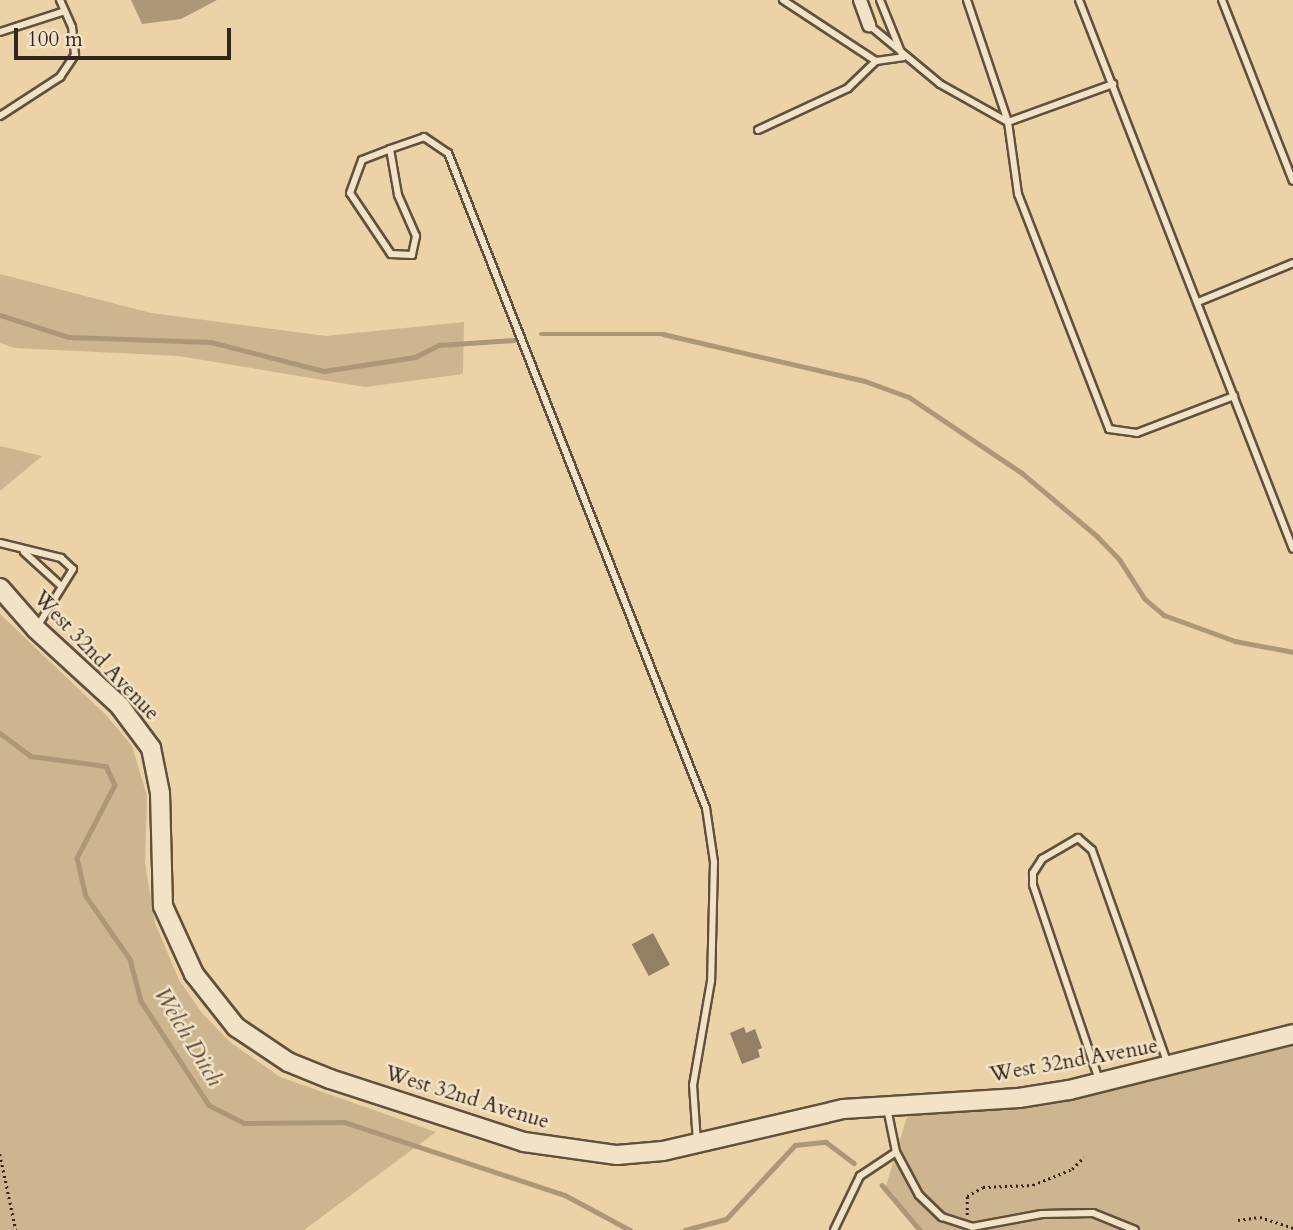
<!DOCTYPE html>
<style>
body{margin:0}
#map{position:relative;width:1293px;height:1230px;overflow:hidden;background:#ebd3a7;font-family:Cardo,serif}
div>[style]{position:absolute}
.green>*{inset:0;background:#ccb58f}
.water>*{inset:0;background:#ac9877}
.stream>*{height:4.5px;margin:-2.25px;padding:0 2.25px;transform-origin:2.25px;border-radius:2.25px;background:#ac9877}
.building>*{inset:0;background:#937f63;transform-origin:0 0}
.path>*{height:2.5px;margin-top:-1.25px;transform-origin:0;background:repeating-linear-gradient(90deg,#33251a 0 2px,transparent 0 5.5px)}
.roads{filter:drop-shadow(2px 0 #61503d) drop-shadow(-2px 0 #61503d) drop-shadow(0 2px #61503d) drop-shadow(0 -2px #61503d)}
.lane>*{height:6px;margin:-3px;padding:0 3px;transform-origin:3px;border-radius:3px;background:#f2e2c6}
.street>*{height:12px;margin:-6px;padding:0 6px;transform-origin:6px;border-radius:6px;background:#f2e2c6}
.secondary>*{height:18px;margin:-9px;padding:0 9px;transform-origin:9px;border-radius:9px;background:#f2e2c6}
span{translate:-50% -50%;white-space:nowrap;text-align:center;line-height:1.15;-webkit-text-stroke:5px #f2e2c6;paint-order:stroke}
.street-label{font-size:21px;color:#33251a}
.water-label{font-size:23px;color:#574836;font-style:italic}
.scale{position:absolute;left:14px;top:28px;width:217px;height:32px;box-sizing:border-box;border:4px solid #33251a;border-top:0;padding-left:9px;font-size:21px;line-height:24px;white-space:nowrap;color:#33251a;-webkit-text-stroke:5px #f2e2c6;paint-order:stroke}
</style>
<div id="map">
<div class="green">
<i style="clip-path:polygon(0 274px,151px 313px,326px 336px,464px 322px,463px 374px,365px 387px,179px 356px,15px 348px,0 343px)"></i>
<i style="clip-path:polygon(0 446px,42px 456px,0 491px)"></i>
<i style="clip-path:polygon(0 614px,107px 716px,132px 746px,147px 796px,145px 863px,155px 923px,179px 980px,202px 1013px,230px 1042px,280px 1077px,436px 1132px,304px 1230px,0 1230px)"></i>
<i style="clip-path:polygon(1293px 1038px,1293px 1230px,919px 1230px,885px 1189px,911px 1104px,1041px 1091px)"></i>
</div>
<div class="water">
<i style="clip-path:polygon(131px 0,217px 0,181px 19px,142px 24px)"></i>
</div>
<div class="stream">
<i style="left:0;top:315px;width:72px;rotate:17.7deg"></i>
<i style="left:69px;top:337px;width:142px;rotate:2deg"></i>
<i style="left:211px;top:342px;width:117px;rotate:14.4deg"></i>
<i style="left:324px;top:371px;width:92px;rotate:-8.7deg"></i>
<i style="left:415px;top:357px;width:27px;rotate:-27deg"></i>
<i style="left:439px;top:345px;width:75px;rotate:-3.8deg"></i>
<i style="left:541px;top:334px;width:122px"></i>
<i style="left:663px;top:334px;width:207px;rotate:13.1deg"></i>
<i style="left:865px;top:381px;width:47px;rotate:20deg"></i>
<i style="left:909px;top:397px;width:136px;rotate:33.9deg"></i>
<i style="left:1022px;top:473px;width:98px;rotate:40deg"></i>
<i style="left:1097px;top:536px;width:33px;rotate:46deg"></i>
<i style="left:1120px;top:560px;width:46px;rotate:57.3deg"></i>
<i style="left:1145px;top:599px;width:25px;rotate:40deg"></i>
<i style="left:1164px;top:615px;width:76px;rotate:20.1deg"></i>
<i style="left:1235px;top:641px;width:59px;rotate:10.7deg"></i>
<i style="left:0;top:733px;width:38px;rotate:37deg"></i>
<i style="left:30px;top:756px;width:77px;rotate:7.5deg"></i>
<i style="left:106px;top:766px;width:21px;rotate:65deg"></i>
<i style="left:115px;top:785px;width:82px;rotate:117.5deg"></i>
<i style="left:77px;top:858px;width:39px;rotate:77deg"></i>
<i style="left:86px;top:896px;width:77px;rotate:55.1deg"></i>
<i style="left:130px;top:959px;width:43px;rotate:75.3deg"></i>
<i style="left:141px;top:1001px;width:124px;rotate:56.8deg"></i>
<i style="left:209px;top:1105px;width:39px;rotate:27deg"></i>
<i style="left:244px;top:1123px;width:100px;rotate:-0.6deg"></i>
<i style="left:344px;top:1122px;width:233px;rotate:18.3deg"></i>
<i style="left:565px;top:1195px;width:74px;rotate:28.3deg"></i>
<i style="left:882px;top:1185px;width:59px;rotate:49.8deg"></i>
<i style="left:685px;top:1230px;width:42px;rotate:-15deg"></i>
<i style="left:726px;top:1219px;width:101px;rotate:-47deg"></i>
<i style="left:795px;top:1145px;width:31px;rotate:-6deg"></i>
<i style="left:826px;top:1142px;width:35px;rotate:37deg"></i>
</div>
<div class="building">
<i style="left:653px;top:933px;width:36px;height:24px;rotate:62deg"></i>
<i style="clip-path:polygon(744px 1027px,746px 1033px,755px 1029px,762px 1048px,758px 1050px,760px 1057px,742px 1064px,730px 1033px)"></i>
</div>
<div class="path">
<i style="left:0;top:1154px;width:78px;rotate:78.1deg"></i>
<i style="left:967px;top:1215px;width:19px;rotate:-90deg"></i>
<i style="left:967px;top:1196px;width:18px;rotate:-29deg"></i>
<i style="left:983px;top:1187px;width:50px;rotate:-2.3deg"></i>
<i style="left:1033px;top:1185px;width:42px;rotate:-22.3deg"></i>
<i style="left:1072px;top:1169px;width:17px;rotate:-45deg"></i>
<i style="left:1238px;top:1220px;width:22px;rotate:-8deg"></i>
<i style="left:1260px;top:1217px;width:35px;rotate:18deg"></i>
</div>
<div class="roads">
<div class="lane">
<i style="left:783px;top:0;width:111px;rotate:33.3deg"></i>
<i style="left:876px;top:61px;width:27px;rotate:-8deg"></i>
<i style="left:903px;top:57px;width:61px;rotate:-112deg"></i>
<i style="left:967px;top:0;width:129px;rotate:71.4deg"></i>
<i style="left:1008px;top:122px;width:112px;rotate:-19.9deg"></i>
<i style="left:1079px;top:0;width:589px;rotate:68.7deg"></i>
<i style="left:1222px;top:0;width:194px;rotate:68.6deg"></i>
<i style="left:869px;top:25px;width:92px;rotate:39.7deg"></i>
<i style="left:940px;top:84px;width:78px;rotate:29.2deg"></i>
<i style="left:1008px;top:122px;width:73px;rotate:82.1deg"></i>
<i style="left:1018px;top:194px;width:252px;rotate:68.8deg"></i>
<i style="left:1109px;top:429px;width:28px;rotate:8deg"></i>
<i style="left:1137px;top:433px;width:104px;rotate:-20.9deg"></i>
<i style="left:0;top:32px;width:68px;rotate:-17.9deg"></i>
<i style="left:0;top:116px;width:72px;rotate:-33deg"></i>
<i style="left:60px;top:77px;width:27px;rotate:-56deg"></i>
<i style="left:75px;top:55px;width:28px;rotate:-96deg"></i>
<i style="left:72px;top:27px;width:30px;rotate:-114deg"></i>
<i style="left:758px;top:130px;width:99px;rotate:-25deg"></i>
<i style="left:848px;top:88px;width:39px;rotate:-44deg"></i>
<i style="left:390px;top:149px;width:47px;rotate:80.1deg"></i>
<i style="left:398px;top:195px;width:45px;rotate:66.3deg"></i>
<i style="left:416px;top:236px;width:19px;rotate:102deg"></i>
<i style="left:412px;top:255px;width:21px;rotate:-177deg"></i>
<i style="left:391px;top:254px;width:73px;rotate:-123.9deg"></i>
<i style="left:350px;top:193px;width:35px;rotate:-70deg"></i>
<i style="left:362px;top:160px;width:30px;rotate:-21deg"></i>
<i style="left:390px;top:149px;width:36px;rotate:-19deg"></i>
<i style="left:424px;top:137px;width:29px;rotate:34deg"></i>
<i style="left:448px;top:153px;width:704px;rotate:68.5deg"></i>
<i style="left:706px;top:808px;width:55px;rotate:81.6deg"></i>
<i style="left:714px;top:862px;width:119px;rotate:91.4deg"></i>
<i style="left:711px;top:981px;width:106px;rotate:99.8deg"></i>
<i style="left:693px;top:1085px;width:57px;rotate:86deg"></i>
<i style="left:1198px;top:302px;width:103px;rotate:-22.3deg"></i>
<i style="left:0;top:543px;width:63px;rotate:13.8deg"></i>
<i style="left:61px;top:558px;width:16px;rotate:43deg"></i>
<i style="left:73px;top:569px;width:68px;rotate:121.8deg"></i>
<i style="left:24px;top:552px;width:49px;rotate:42.5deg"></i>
<i style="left:1099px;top:1080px;width:206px;rotate:-108.7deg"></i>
<i style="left:1033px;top:885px;width:12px;rotate:-90deg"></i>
<i style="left:1033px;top:873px;width:17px;rotate:-57deg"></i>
<i style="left:1042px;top:859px;width:42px;rotate:-30.3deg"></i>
<i style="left:1078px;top:838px;width:18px;rotate:41deg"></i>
<i style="left:1092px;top:850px;width:225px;rotate:70.5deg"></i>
<i style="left:887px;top:1108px;width:45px;rotate:78.4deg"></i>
<i style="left:896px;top:1152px;width:49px;rotate:61.9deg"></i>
<i style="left:919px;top:1195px;width:32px;rotate:44deg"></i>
<i style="left:942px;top:1217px;width:32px;rotate:18deg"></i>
<i style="left:972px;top:1227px;width:71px;rotate:-10.5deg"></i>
<i style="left:1042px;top:1214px;width:51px;rotate:-1.1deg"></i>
<i style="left:1093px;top:1213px;width:45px;rotate:22deg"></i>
<i style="left:834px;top:1230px;width:60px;rotate:-64.3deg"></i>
<i style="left:860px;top:1176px;width:43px;rotate:-33.7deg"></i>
</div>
<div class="street">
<i style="left:860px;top:0;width:27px;rotate:70deg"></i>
</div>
<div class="secondary">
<i style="left:0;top:588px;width:55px;rotate:48.7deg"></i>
<i style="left:36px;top:629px;width:113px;rotate:42.5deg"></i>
<i style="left:119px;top:705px;width:54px;rotate:53.3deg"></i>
<i style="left:151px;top:748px;width:46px;rotate:78.7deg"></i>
<i style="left:160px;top:793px;width:113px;rotate:88.5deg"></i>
<i style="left:163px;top:906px;width:75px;rotate:65.5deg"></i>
<i style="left:194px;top:974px;width:68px;rotate:51.6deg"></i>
<i style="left:236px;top:1027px;width:63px;rotate:33.9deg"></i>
<i style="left:288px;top:1062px;width:45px;rotate:22deg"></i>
<i style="left:330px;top:1079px;width:204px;rotate:18deg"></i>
<i style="left:524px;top:1142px;width:94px;rotate:8deg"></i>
<i style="left:617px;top:1155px;width:46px;rotate:-5deg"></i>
<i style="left:663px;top:1151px;width:185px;rotate:-13.1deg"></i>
<i style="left:843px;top:1109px;width:176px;rotate:-3.6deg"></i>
<i style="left:1019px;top:1098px;width:51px;rotate:-9.1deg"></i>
<i style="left:1069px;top:1090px;width:231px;rotate:-14deg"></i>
</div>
</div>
<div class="street-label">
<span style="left:96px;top:656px;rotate:46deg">West 32nd Avenue</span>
<span style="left:1074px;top:1061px;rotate:-10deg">West 32nd Avenue</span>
<span style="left:467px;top:1098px;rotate:17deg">West 32nd Avenue</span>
</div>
<div class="water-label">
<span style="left:188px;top:1037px;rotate:59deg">Welch Ditch</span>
</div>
<div class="scale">100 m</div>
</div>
